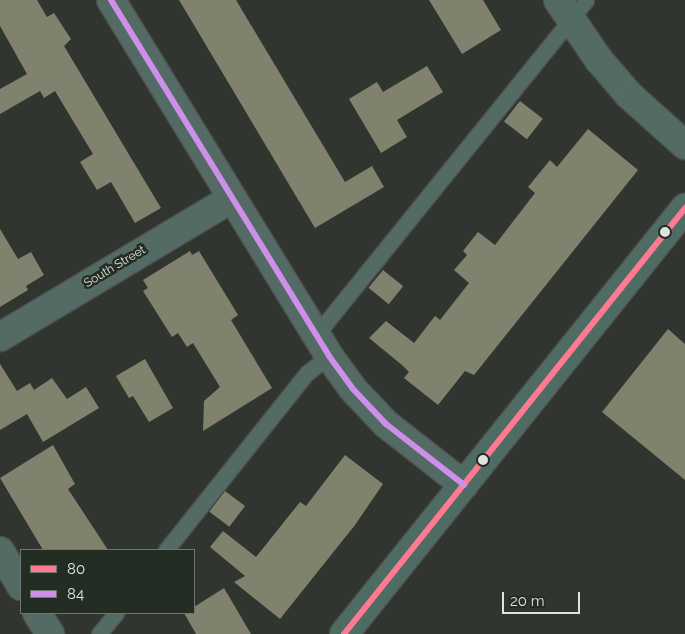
<!DOCTYPE html>
<style>
body{margin:0}
#map{position:relative;width:685px;height:634px;overflow:hidden;background:#30352f;font-family:Raleway,sans-serif}
div>[style]{position:absolute}
.building>*{inset:0;background:#80826d;transform-origin:0 0}
.roads{filter:drop-shadow(1px 0 #4d504c) drop-shadow(-1px 0 #4d504c) drop-shadow(0 1px #4d504c) drop-shadow(0 -1px #4d504c)}
.service>*{height:15px;margin:-7.5px;padding:0 7.5px;transform-origin:7.5px;border-radius:7.5px;background:#546a64}
.minor>*{height:28px;margin:-14px;padding:0 14px;transform-origin:14px;border-radius:14px;background:#546a64}
.primary>*{height:28px;margin:-14px;padding:0 14px;transform-origin:14px;border-radius:14px;background:#4f6c64}
.bus-1>*{height:6px;margin:-3px;padding:0 3px;transform-origin:3px;border-radius:3px;background:#fe7a93}
.bus-2>*{height:6px;margin:-3px;padding:0 3px;transform-origin:3px;border-radius:3px;background:#ce8fe9}
.dots>*{width:14px;height:14px;translate:-50% -50%;box-sizing:border-box;border:2px solid #242d23;border-radius:50%}
span{translate:-50% -50%;white-space:nowrap;text-align:center;line-height:1.15;-webkit-text-stroke:5px #242d23;paint-order:stroke}
.street-label{font-size:12px;color:#dee3dd}
.legend{position:absolute;left:20px;top:549px;width:175px;height:65px;box-sizing:border-box;background:#242d23;border:1px solid #6e766d;margin:0;padding:6px 9px;list-style:none;font-size:15px;color:#dee3dd}
.legend li{display:flex;align-items:center;gap:10px;height:25px}
.legend b{width:25px;border:1px solid #6e766d}
.scale{position:absolute;left:502px;top:592px;width:78px;height:22px;box-sizing:border-box;border:2px solid #dee3dd;border-top:0;padding-left:6px;font-size:15px;line-height:18px;white-space:nowrap;color:#dee3dd;-webkit-text-stroke:4px #242d23;paint-order:stroke}
</style>
<div id="map">
<div class="building">
<i style="clip-path:polygon(0 0,37px 0,47px 17px,54px 13px,71px 39px,64px 46px,161px 208px,135px 223px,111px 182px,97px 190px,80px 162px,93px 154px,55px 91px,44px 98px,40px 91px,0 114px,0 89px,27px 74px,0 26px)"></i>
<i style="clip-path:polygon(179px 0,236px 0,345px 182px,372px 166px,384px 187px,315px 228px)"></i>
<i style="clip-path:polygon(429px 0,483px 0,501px 30px,462px 54px)"></i>
<i style="clip-path:polygon(427px 66px,443px 92px,397px 120px,407px 137px,381px 153px,349px 99px,377px 82px,383px 92px)"></i>
<i style="left:520px;top:101px;width:29px;height:26px;rotate:38deg"></i>
<i style="clip-path:polygon(588px 129px,638px 170px,474px 375px,465px 371px,438px 405px,404px 378px,409px 372px,402px 365px,369px 338px,386px 321px,414px 343px,435px 316px,440px 320px,469px 283px,454px 270px,467px 255px,463px 251px,478px 232px,495px 245px,535px 193px,528px 187px,550px 160px,557px 167px)"></i>
<i style="clip-path:polygon(0 229px,18px 259px,31px 252px,44px 275px,26px 286px,28px 290px,0 307px)"></i>
<i style="clip-path:polygon(190px 251px,192px 255px,199px 251px,238px 315px,231px 320px,272px 388px,203px 431px,204px 401px,220px 387px,193px 343px,187px 347px,178px 333px,172px 337px,143px 291px,148px 288px,143px 280px)"></i>
<i style="left:383px;top:270px;width:26px;height:23px;rotate:39deg"></i>
<i style="clip-path:polygon(668px 329px,685px 344px,685px 480px,602px 412px)"></i>
<i style="clip-path:polygon(145px 359px,173px 408px,149px 422px,133px 396px,129px 398px,116px 376px)"></i>
<i style="clip-path:polygon(0 364px,17px 391px,30px 383px,34px 390px,52px 378px,67px 399px,86px 387px,99px 408px,43px 442px,27px 414px,0 430px)"></i>
<i style="clip-path:polygon(53px 445px,75px 484px,68px 489px,108px 550px,43px 550px,0 478px)"></i>
<i style="clip-path:polygon(345px 455px,383px 484px,355px 525px,280px 619px,234px 582px,245px 576px,210px 547px,223px 531px,256px 557px,300px 502px,306px 506px)"></i>
<i style="left:225px;top:491px;width:25px;height:26px;rotate:37deg"></i>
<i style="clip-path:polygon(224px 588px,251px 634px,196px 634px,184px 613px,194px 613px,194px 607px)"></i>
</div>
<div class="roads">
<div class="service">
<i style="left:316px;top:335px;width:430px;rotate:-51.1deg"></i>
<i style="left:166px;top:550px;width:226px;rotate:-51.5deg"></i>
<i style="left:307px;top:373px;width:28px;rotate:-38deg"></i>
<i style="left:99px;top:634px;width:27px;rotate:-51deg"></i>
</div>
<div class="minor">
<i style="left:111px;top:0;width:417px;rotate:58.5deg"></i>
<i style="left:329px;top:356px;width:39px;rotate:54deg"></i>
<i style="left:352px;top:388px;width:50px;rotate:46.6deg"></i>
<i style="left:386px;top:424px;width:99px;rotate:38deg"></i>
<i style="left:558px;top:0;width:73px;rotate:55.7deg"></i>
<i style="left:599px;top:60px;width:46px;rotate:49.4deg"></i>
<i style="left:629px;top:95px;width:75px;rotate:41.8deg"></i>
<i style="left:0;top:337px;width:269px;rotate:-30.9deg"></i>
<i style="left:0;top:551px;width:41px;rotate:59deg"></i>
<i style="left:37px;top:613px;width:25px;rotate:58deg"></i>
</div>
<div class="primary">
<i style="left:344px;top:634px;width:546px;rotate:-51.32deg"></i>
</div>
</div>
<div class="bus-1">
<i style="left:344px;top:634px;width:546px;rotate:-51.32deg"></i>
</div>
<div class="bus-2">
<i style="left:111px;top:0;width:417px;rotate:58.5deg"></i>
<i style="left:329px;top:356px;width:39px;rotate:54deg"></i>
<i style="left:352px;top:388px;width:50px;rotate:46.6deg"></i>
<i style="left:386px;top:424px;width:99px;rotate:38deg"></i>
</div>
<div class="dots">
<i style="left:665px;top:232px;background:#dee3dd"></i>
<i style="left:483px;top:460px;background:#dee3dd"></i>
</div>
<div class="street-label">
<span style="left:115px;top:267px;rotate:-31deg">South Street</span>
</div>
<ul class="legend">
<li><b style="height:6px;background:#fe7a93"></b>80</li>
<li><b style="height:6px;background:#ce8fe9"></b>84</li>
</ul>
<div class="scale">20 m</div>
</div>
